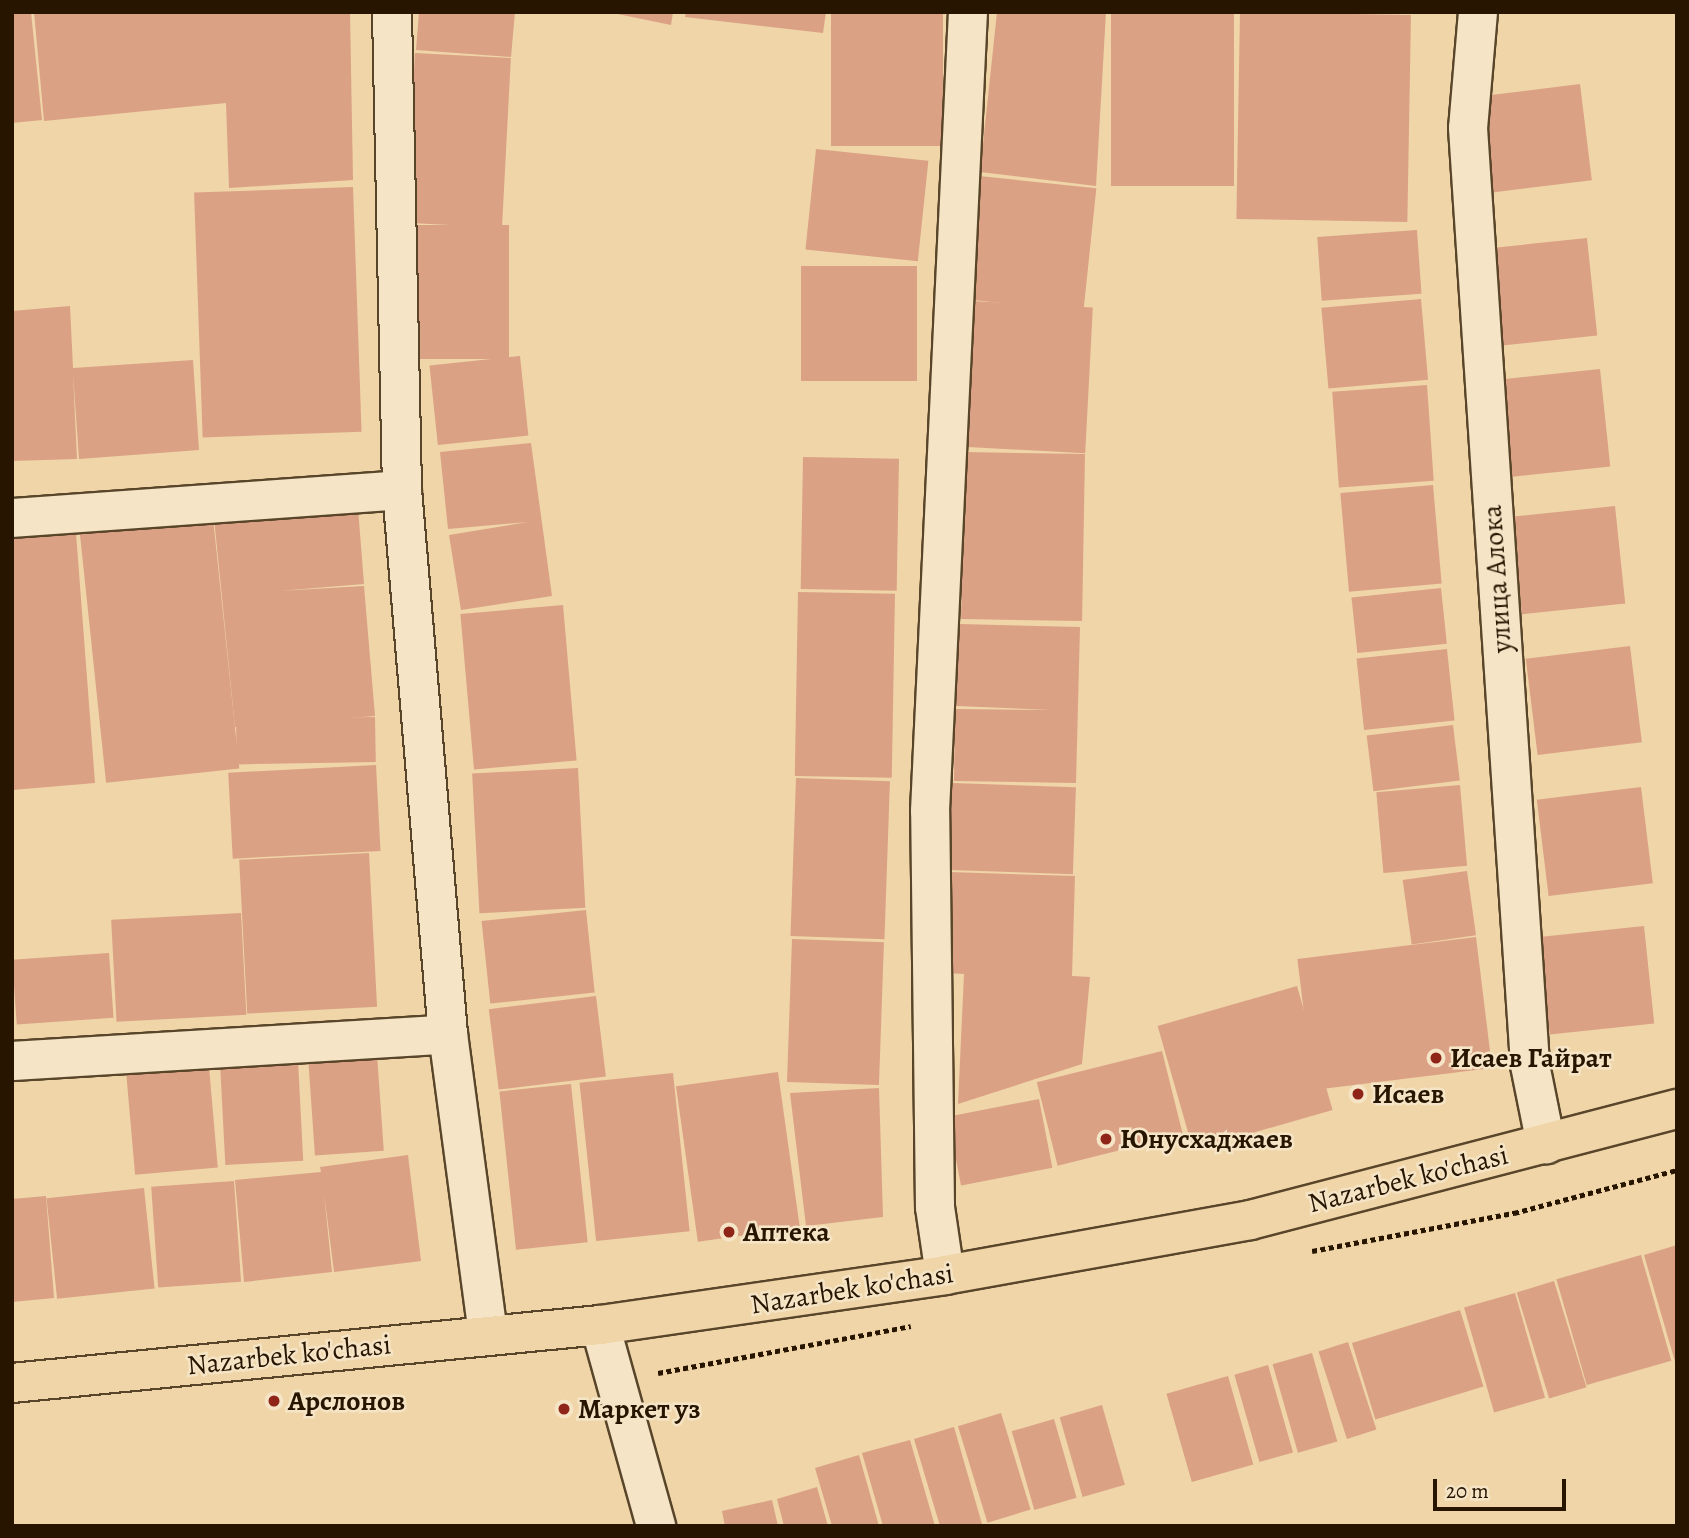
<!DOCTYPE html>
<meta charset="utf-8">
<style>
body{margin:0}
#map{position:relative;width:1689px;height:1538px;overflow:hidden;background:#efd5a7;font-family:Alegreya,serif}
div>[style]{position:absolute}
.building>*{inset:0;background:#dba185;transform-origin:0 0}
.path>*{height:4.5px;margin-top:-2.25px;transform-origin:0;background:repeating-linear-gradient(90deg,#271500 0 5px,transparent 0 8.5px)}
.roads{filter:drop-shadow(2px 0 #59452a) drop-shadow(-2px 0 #59452a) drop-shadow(0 2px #59452a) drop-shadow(0 -2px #59452a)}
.minor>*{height:38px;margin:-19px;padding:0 19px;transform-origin:19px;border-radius:19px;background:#f5e4c6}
.major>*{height:38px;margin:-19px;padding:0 19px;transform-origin:19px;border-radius:19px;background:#efd5a7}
.dots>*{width:19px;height:19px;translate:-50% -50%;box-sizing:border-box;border:4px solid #f5e4c6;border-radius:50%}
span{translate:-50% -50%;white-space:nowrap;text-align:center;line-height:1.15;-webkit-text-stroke:5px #f5e4c6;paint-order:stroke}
.street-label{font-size:28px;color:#271500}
.poi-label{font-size:28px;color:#271500;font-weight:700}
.left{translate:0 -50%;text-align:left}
.frame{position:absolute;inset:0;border:14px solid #271500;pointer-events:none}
.scale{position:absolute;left:1433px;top:1479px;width:133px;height:32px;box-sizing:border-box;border:4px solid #271500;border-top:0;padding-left:9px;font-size:21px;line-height:24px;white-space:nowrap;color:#271500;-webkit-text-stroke:5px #f5e4c6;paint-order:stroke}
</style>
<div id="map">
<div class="building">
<i style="clip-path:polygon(12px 12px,31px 12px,42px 120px,12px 123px)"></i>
<i style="clip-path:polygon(34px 12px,350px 12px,353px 180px,229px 188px,226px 103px,44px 121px)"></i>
<i style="clip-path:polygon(419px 12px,515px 12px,511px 57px,416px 50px)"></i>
<i style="clip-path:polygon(608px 12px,673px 12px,671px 25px)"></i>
<i style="clip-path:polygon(686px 12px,826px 12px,823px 33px,685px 17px)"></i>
<i style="left:831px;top:12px;width:112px;height:134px"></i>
<i style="clip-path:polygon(997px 12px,1106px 12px,1096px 186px,980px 172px)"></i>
<i style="left:1111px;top:12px;width:123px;height:174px"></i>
<i style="left:1240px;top:12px;width:171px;height:207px;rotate:1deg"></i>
<i style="left:415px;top:53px;width:96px;height:170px;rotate:3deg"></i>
<i style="left:1580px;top:84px;width:97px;height:104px;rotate:83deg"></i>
<i style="left:816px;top:149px;width:113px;height:101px;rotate:6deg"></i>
<i style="left:979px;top:176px;width:118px;height:124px;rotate:6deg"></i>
<i style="left:353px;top:187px;width:245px;height:159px;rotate:88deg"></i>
<i style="left:417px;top:225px;width:92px;height:134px"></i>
<i style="left:1417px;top:230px;width:64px;height:100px;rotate:86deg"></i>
<i style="left:1587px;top:238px;width:98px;height:105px;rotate:84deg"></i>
<i style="left:801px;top:266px;width:116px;height:115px"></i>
<i style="left:1421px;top:299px;width:81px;height:100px;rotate:85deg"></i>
<i style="left:971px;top:301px;width:122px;height:146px;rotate:3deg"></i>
<i style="clip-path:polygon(70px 306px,73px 368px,193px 360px,199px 450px,79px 459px,73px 373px,77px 459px,12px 461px,12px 311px)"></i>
<i style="left:520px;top:356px;width:80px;height:91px;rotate:84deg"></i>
<i style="left:1600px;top:369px;width:98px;height:105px;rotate:84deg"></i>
<i style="left:1427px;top:385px;width:96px;height:95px;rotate:86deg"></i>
<i style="clip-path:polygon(531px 443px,552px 596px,461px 610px,449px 535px,528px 522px,448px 529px,440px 452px)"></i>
<i style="left:964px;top:452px;width:121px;height:167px;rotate:1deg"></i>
<i style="left:803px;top:457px;width:96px;height:132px;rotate:1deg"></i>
<i style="left:1433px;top:485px;width:99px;height:93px;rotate:85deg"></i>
<i style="left:1615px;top:506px;width:98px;height:104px;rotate:84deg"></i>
<i style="clip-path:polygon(358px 508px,364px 584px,279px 591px,364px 586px,375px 716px,235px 727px,214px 518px)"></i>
<i style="left:213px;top:518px;width:252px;height:134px;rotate:84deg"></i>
<i style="clip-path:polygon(76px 533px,95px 783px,12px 790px,12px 537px)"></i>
<i style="left:1441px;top:588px;width:56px;height:90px;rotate:84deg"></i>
<i style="left:798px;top:592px;width:97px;height:184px;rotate:1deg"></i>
<i style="left:563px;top:605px;width:156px;height:103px;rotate:85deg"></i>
<i style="clip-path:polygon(959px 624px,1080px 627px,1076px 783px,954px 781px,955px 709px,1052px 710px,956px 706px)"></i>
<i style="left:1630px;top:646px;width:97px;height:105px;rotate:83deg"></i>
<i style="left:1447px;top:649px;width:72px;height:91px;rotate:84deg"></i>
<i style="left:375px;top:717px;width:45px;height:139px;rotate:89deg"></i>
<i style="left:1453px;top:725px;width:56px;height:87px;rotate:83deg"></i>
<i style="left:376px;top:765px;width:86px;height:148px;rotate:87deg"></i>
<i style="left:578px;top:768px;width:140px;height:106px;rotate:87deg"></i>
<i style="left:796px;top:778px;width:94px;height:158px;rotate:2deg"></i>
<i style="left:952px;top:783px;width:124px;height:87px;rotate:2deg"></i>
<i style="left:1460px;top:785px;width:81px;height:84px;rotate:85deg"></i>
<i style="left:1641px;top:787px;width:97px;height:105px;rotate:83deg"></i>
<i style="left:369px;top:853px;width:154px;height:130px;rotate:87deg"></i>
<i style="left:1467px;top:871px;width:65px;height:65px;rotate:82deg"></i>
<i style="clip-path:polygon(949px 872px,1075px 876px,1072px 976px,1090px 977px,1082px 1064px,958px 1104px,964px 974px,945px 973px)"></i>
<i style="left:586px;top:910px;width:83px;height:105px;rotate:84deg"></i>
<i style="left:241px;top:913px;width:102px;height:130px;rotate:87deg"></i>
<i style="left:1644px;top:926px;width:98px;height:105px;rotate:84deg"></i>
<i style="left:1476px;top:937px;width:132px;height:180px;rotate:83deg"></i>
<i style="left:792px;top:939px;width:92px;height:143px;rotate:2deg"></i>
<i style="left:109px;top:953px;width:65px;height:97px;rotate:86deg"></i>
<i style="left:1297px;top:986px;width:129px;height:145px;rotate:74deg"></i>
<i style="left:596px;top:996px;width:81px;height:108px;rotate:83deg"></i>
<i style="left:1162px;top:1051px;width:86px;height:129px;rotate:76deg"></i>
<i style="left:377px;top:1054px;width:97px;height:69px;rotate:86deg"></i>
<i style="left:298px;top:1061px;width:100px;height:78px;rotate:87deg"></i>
<i style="left:209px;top:1067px;width:101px;height:83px;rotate:85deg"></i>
<i style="left:778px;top:1072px;width:157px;height:103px;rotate:82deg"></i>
<i style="left:673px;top:1073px;width:159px;height:94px;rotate:84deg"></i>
<i style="left:571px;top:1084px;width:159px;height:72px;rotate:84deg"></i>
<i style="clip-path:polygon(879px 1088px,883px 1217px,806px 1226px,790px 1093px)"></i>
<i style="left:1039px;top:1099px;width:70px;height:93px;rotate:79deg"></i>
<i style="clip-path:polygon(408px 1155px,421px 1261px,334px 1272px,324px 1193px,332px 1272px,244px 1282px,235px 1180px,321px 1172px,320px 1167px)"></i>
<i style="left:234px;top:1181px;width:101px;height:83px;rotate:86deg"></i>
<i style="left:144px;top:1188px;width:101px;height:98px;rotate:84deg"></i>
<i style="clip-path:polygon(46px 1196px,54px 1298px,12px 1302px,12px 1199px)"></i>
<i style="clip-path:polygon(1677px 1245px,1677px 1364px,1676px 1365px,1644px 1255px)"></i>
<i style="left:1641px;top:1255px;width:110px;height:88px;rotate:74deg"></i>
<i style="left:1554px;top:1281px;width:111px;height:39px;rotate:73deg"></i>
<i style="left:1515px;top:1293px;width:109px;height:53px;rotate:74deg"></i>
<i style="left:1460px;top:1310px;width:80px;height:113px;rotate:73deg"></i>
<i style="left:1348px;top:1342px;width:92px;height:31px;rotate:72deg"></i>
<i style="left:1312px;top:1353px;width:92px;height:41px;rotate:74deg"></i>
<i style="left:1268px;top:1365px;width:91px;height:35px;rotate:74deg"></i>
<i style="left:1228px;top:1376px;width:92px;height:64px;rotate:74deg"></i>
<i style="left:1102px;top:1405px;width:83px;height:44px;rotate:74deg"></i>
<i style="left:1001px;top:1413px;width:101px;height:45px;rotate:73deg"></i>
<i style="left:1054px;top:1419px;width:82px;height:44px;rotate:74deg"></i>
<i style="clip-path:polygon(954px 1427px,982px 1524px,976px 1526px,940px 1526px,914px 1439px)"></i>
<i style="clip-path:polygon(910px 1440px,935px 1526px,883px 1526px,862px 1453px)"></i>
<i style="clip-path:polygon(859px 1455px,879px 1526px,832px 1526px,815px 1468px)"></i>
<i style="clip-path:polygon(817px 1487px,828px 1526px,784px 1526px,777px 1499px)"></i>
<i style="clip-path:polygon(772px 1500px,778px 1526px,725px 1526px,722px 1511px)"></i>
</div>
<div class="path">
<i style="left:1312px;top:1251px;width:206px;rotate:-10.7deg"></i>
<i style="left:1514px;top:1213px;width:169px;rotate:-14.8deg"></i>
<i style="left:658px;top:1373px;width:257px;rotate:-10.5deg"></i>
</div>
<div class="roads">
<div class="minor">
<i style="left:392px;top:12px;width:478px;rotate:88.8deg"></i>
<i style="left:402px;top:490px;width:546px;rotate:85.17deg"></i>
<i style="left:448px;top:1034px;width:304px;rotate:82.4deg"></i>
<i style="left:1478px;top:12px;width:116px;rotate:94.9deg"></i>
<i style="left:1468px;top:128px;width:939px;rotate:86.21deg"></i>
<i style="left:1530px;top:1065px;width:81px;rotate:78.6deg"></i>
<i style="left:12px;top:518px;width:391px;rotate:-4.1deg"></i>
<i style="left:12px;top:1061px;width:437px;rotate:-3.5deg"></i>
<i style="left:945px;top:1275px;width:69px;rotate:-98.4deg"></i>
<i style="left:935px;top:1207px;width:396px;rotate:-90.7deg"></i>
<i style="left:930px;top:811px;width:800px;rotate:-87.28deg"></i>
<i style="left:600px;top:1325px;width:209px;rotate:74.4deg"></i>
</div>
<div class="major">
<i style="left:12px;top:1383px;width:591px;rotate:-5.63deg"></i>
<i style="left:600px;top:1325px;width:349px;rotate:-8.2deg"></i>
<i style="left:945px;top:1275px;width:310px;rotate:-10.2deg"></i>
<i style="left:1250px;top:1220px;width:441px;rotate:-14.6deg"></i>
</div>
</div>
<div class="dots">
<i style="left:1436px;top:1058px;background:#8f2418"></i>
<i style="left:1358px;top:1094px;background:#8f2418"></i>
<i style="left:1106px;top:1139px;background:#8f2418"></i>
<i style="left:729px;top:1232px;background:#8f2418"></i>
<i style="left:274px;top:1401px;background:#8f2418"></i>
<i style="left:564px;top:1409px;background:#8f2418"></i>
</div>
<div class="street-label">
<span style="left:1497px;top:579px;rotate:-94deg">улица Алока</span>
<span style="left:1408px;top:1179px;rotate:-14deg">Nazarbek ko'chasi</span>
<span style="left:852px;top:1289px;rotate:-9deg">Nazarbek ko'chasi</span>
<span style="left:289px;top:1355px;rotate:-6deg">Nazarbek ko'chasi</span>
</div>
<div class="poi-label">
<span class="left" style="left:1450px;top:1058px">Исаев Гайрат</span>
<span class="left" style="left:1372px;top:1094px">Исаев</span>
<span class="left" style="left:1120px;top:1139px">Юнусхаджаев</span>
<span class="left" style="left:743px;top:1232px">Аптека</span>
<span class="left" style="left:288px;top:1401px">Арслонов</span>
<span class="left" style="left:578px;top:1409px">Маркет уз</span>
</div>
<div class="frame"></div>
<div class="scale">20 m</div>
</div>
